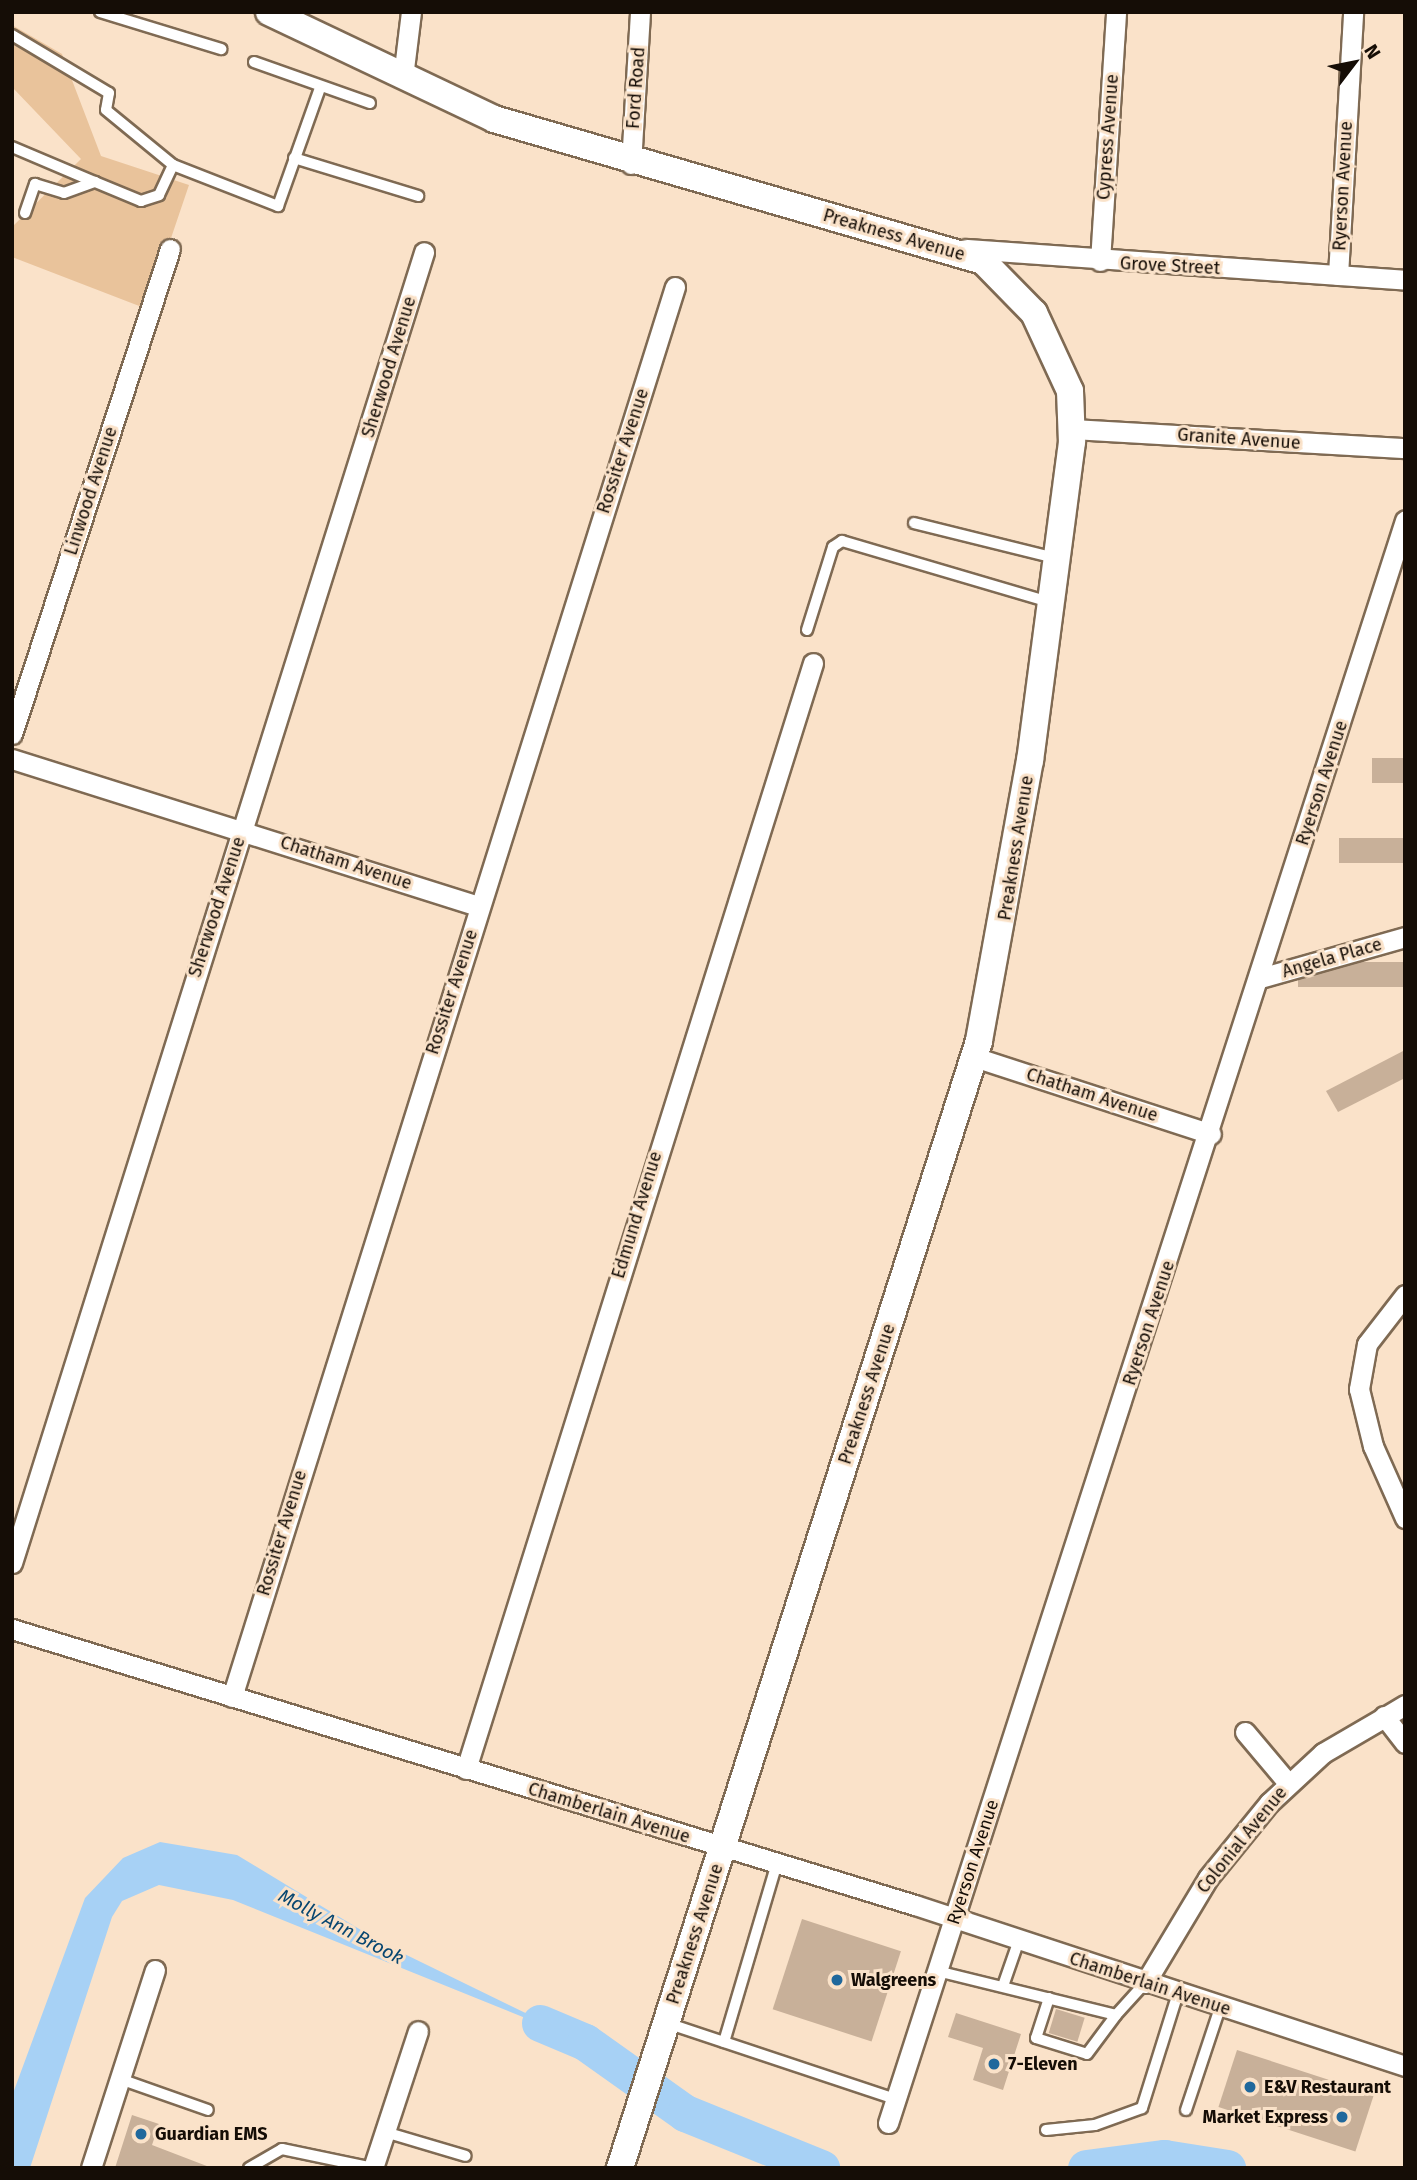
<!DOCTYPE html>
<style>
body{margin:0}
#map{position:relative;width:1417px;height:2180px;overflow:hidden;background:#fae2c9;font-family:"Fira Sans",sans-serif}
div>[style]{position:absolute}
.green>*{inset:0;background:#e9c39b}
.water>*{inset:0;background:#a7d1f5}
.river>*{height:37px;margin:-18.5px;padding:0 18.5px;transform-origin:18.5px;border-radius:18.5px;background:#a7d1f5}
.building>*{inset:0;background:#c8b099;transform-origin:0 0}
.roads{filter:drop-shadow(2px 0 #7f6a53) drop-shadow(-2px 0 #7f6a53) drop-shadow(0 2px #7f6a53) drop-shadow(0 -2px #7f6a53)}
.service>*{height:10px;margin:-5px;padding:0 5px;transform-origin:5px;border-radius:5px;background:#fff}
.minor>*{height:19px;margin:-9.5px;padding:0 9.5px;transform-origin:9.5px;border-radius:9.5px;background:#fff}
.secondary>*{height:26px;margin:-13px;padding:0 13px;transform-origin:13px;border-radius:13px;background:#fff}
.dots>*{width:19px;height:19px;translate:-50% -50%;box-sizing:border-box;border:4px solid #fae2c9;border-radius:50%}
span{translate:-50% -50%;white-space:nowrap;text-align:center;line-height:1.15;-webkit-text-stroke:6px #fae2c9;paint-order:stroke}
.street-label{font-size:18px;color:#150d06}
.poi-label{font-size:18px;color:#150d06;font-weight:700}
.left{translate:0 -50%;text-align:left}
.right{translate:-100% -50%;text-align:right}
.water-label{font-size:19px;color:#074670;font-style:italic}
.frame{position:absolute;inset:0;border:14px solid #150d06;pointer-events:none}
.north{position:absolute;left:1319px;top:28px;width:70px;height:70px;-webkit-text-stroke:5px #fae2c9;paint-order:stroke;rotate:58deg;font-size:19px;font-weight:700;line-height:28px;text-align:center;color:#150d06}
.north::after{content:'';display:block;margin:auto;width:24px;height:32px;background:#150d06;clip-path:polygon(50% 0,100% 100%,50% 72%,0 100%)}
</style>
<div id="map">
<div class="green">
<i style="clip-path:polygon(12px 25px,62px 54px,101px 156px,189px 185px,147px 309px,12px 257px,12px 227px,81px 159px,12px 87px)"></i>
</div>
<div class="water">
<i style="clip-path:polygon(160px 1842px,237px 1855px,384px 1944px,585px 2042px,233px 1900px,159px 1885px,122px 1901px,112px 1917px,30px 2168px,12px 2168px,12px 2096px,85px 1898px,123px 1858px)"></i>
</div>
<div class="river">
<i style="left:540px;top:2023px;width:49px;rotate:22.9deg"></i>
<i style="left:585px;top:2042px;width:123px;rotate:35.4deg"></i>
<i style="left:685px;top:2113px;width:147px;rotate:22deg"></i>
<i style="left:1086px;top:2168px;width:79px;rotate:-7.3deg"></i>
<i style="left:1164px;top:2158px;width:64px;rotate:9deg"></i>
</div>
<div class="building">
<i style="left:1405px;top:758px;width:25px;height:33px;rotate:90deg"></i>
<i style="left:1405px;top:838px;width:25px;height:66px;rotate:90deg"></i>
<i style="left:1405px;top:962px;width:25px;height:107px;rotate:90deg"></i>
<i style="clip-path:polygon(1405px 1050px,1405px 1078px,1338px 1112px,1326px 1091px)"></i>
<i style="left:802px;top:1919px;width:104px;height:95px;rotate:18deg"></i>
<i style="left:1056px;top:2009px;width:30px;height:25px;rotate:17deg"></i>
<i style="clip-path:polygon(956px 2013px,1021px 2034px,1003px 2090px,973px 2080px,983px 2048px,948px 2037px)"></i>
<i style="left:1237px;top:2050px;width:144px;height:60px;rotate:18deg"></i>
<i style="clip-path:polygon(132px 2115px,159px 2124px,152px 2145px,212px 2168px,115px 2168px)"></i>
</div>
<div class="roads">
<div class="service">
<i style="left:100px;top:12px;width:127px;rotate:17deg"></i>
<i style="left:12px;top:35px;width:113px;rotate:30.9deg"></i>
<i style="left:109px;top:93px;width:17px;rotate:100deg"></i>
<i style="left:106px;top:110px;width:87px;rotate:39.4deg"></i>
<i style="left:254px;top:62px;width:123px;rotate:19.5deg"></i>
<i style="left:12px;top:147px;width:90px;rotate:22.9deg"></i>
<i style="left:294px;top:158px;width:130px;rotate:17deg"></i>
<i style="left:25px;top:213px;width:31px;rotate:-71deg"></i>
<i style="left:35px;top:184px;width:30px;rotate:17deg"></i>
<i style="left:64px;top:193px;width:33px;rotate:-20deg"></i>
<i style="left:95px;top:182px;width:50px;rotate:22.4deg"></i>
<i style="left:141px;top:201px;width:19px;rotate:-18deg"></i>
<i style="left:159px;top:195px;width:33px;rotate:-65deg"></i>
<i style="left:173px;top:165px;width:113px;rotate:21.3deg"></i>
<i style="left:278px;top:206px;width:125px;rotate:-70.4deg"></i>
<i style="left:914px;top:523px;width:145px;rotate:13.9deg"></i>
<i style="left:807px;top:630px;width:87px;rotate:-72.6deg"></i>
<i style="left:833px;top:547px;width:11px;rotate:-34deg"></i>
<i style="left:842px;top:541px;width:216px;rotate:16.4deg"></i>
<i style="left:937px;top:1971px;width:184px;rotate:13.8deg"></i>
<i style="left:1116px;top:2015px;width:43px;rotate:-47.8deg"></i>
<i style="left:1003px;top:1986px;width:49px;rotate:-70.8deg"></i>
<i style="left:1049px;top:1998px;width:42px;rotate:108deg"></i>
<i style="left:1036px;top:2038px;width:53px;rotate:17.4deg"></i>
<i style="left:1087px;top:2054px;width:49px;rotate:-53.4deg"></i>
<i style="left:667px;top:2023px;width:241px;rotate:18.4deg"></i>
<i style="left:724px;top:2042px;width:187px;rotate:-73.5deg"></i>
<i style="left:120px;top:2079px;width:93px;rotate:19.4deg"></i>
<i style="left:1186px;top:2110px;width:108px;rotate:-71.6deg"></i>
<i style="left:1046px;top:2130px;width:49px;rotate:-5.8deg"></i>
<i style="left:1095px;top:2125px;width:50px;rotate:-19.9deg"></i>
<i style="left:1142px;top:2108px;width:121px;rotate:-72.6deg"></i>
<i style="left:385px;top:2132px;width:84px;rotate:16.5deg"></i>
<i style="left:249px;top:2168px;width:38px;rotate:-30deg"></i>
<i style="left:282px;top:2149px;width:93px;rotate:11.8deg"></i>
</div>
<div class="minor">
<i style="left:403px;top:77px;width:65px;rotate:-83deg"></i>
<i style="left:631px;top:164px;width:152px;rotate:-86.6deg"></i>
<i style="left:966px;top:249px;width:440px;rotate:4deg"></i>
<i style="left:1100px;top:261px;width:250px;rotate:-86.3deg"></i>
<i style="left:1338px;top:275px;width:263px;rotate:-86.7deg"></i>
<i style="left:1073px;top:429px;width:333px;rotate:3.3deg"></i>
<i style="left:12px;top:734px;width:510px;rotate:-71.96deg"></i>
<i style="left:12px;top:759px;width:490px;rotate:17.5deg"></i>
<i style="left:1260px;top:978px;width:151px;rotate:-15.8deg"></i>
<i style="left:974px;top:1057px;width:249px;rotate:18deg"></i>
<i style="left:1405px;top:1295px;width:62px;rotate:127.8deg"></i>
<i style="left:1367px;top:1344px;width:46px;rotate:100.1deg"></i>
<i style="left:1359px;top:1389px;width:59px;rotate:76.2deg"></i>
<i style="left:1373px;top:1446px;width:79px;rotate:66deg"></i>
<i style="left:12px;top:1563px;width:1374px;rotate:-72.55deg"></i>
<i style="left:12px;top:1629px;width:944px;rotate:17deg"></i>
<i style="left:915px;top:1905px;width:516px;rotate:18.19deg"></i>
<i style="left:232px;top:1697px;width:1478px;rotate:-72.56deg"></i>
<i style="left:1384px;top:1716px;width:34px;rotate:52deg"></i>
<i style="left:1245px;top:1732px;width:67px;rotate:49.9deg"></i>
<i style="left:466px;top:1769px;width:1159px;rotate:-72.58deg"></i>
<i style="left:1145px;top:1983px;width:122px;rotate:-59deg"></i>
<i style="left:1208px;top:1878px;width:97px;rotate:-50.9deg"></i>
<i style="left:1269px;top:1803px;width:74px;rotate:-42.8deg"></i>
<i style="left:1323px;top:1753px;width:95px;rotate:-30.3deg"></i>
<i style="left:888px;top:2123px;width:1684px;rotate:-72.12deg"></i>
<i style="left:91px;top:2168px;width:208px;rotate:-72.1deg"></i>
<i style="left:373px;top:2168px;width:144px;rotate:-71.8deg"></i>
</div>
<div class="secondary">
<i style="left:269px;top:12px;width:249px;rotate:25.4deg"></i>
<i style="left:494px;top:119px;width:509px;rotate:16.19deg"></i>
<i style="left:983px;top:261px;width:73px;rotate:45.6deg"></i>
<i style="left:1034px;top:313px;width:86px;rotate:65.2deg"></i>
<i style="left:1070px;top:391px;width:51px;rotate:87.8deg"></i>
<i style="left:1072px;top:442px;width:321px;rotate:97.5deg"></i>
<i style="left:1030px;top:760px;width:286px;rotate:100.3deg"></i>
<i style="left:979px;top:1041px;width:1183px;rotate:107.67deg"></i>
</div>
</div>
<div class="dots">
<i style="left:837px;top:1980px;background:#20689c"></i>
<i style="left:994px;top:2064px;background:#20689c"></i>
<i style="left:1250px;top:2087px;background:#20689c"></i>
<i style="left:1342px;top:2117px;background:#20689c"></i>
<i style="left:141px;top:2134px;background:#20689c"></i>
</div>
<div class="street-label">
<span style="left:636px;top:88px;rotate:-86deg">Ford Road</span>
<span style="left:1108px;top:137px;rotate:-86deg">Cypress Avenue</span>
<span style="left:1343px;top:186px;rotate:-87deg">Ryerson Avenue</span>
<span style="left:894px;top:235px;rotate:16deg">Preakness Avenue</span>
<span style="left:1170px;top:266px;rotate:3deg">Grove Street</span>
<span style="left:389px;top:367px;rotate:-73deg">Sherwood Avenue</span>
<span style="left:1239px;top:439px;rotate:4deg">Granite Avenue</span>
<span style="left:623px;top:451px;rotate:-72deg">Rossiter Avenue</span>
<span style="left:91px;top:491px;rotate:-72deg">Linwood Avenue</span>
<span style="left:1322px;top:783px;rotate:-72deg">Ryerson Avenue</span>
<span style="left:1016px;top:848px;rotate:-81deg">Preakness Avenue</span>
<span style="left:346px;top:863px;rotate:18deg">Chatham Avenue</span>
<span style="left:217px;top:907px;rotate:-72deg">Sherwood Avenue</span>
<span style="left:1332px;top:958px;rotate:-16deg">Angela Place</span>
<span style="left:452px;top:992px;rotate:-72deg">Rossiter Avenue</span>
<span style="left:1092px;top:1095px;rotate:18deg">Chatham Avenue</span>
<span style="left:637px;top:1215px;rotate:-73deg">Edmund Avenue</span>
<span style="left:1149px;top:1323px;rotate:-72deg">Ryerson Avenue</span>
<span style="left:867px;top:1394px;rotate:-72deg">Preakness Avenue</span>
<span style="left:282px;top:1533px;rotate:-73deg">Rossiter Avenue</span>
<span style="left:609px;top:1813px;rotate:17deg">Chamberlain Avenue</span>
<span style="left:1242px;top:1840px;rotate:-51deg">Colonial Avenue</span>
<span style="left:973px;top:1862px;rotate:-72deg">Ryerson Avenue</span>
<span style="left:695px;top:1934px;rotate:-72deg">Preakness Avenue</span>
<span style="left:1150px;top:1984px;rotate:18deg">Chamberlain Avenue</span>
</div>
<div class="poi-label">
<span class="left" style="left:851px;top:1980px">Walgreens</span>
<span class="left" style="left:1008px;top:2064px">7-Eleven</span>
<span class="left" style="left:1264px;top:2087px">E&amp;V Restaurant</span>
<span class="right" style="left:1328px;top:2117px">Market Express</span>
<span class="left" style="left:155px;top:2134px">Guardian EMS</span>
</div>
<div class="water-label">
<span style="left:341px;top:1927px;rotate:28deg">Molly Ann Brook</span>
</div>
<div class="frame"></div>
<div class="north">N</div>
</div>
